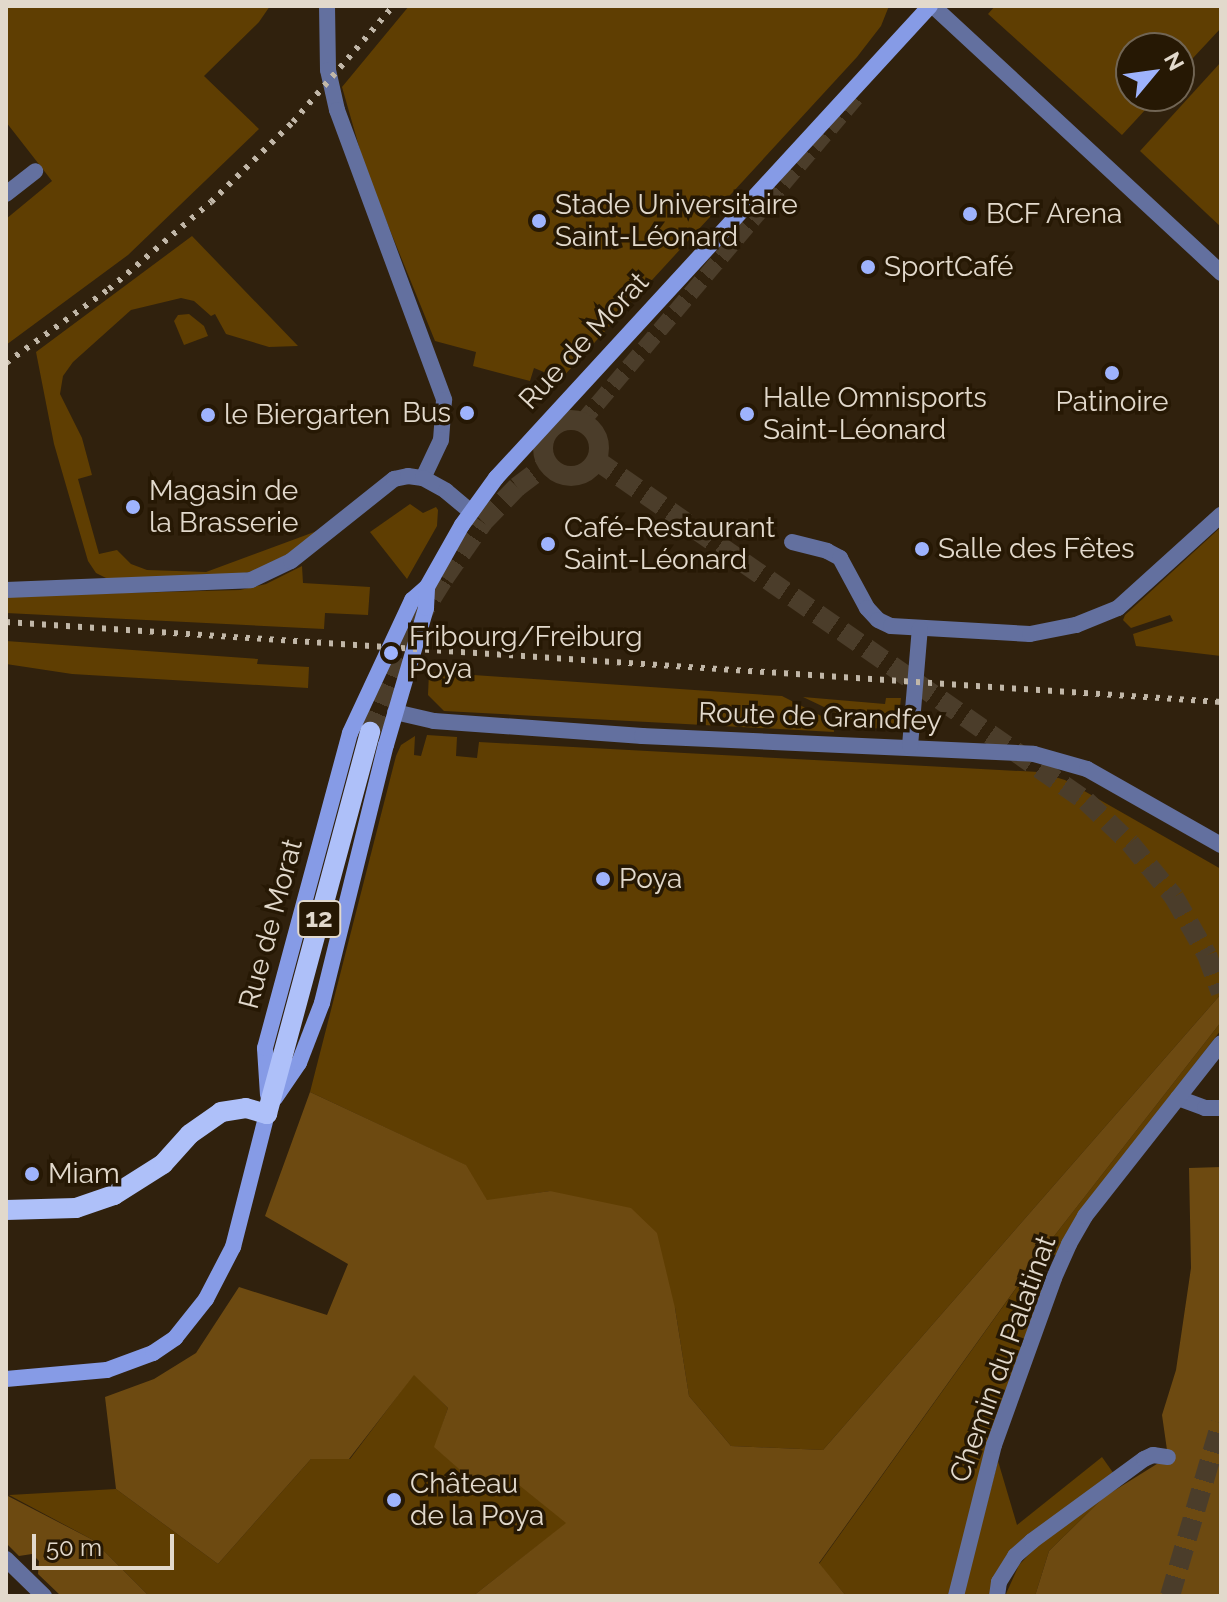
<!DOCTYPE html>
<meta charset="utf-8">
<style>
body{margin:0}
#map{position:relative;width:1227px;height:1602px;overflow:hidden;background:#30210d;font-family:Raleway,sans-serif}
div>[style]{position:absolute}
.green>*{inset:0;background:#5f3e02}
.forest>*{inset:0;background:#6d4a11}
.secondary-tunnel>*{height:16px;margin-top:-8px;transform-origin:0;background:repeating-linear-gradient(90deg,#4b3d2a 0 16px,transparent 0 24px)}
.primary-tunnel>*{height:20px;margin-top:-10px;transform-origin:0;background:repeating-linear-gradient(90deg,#4b3d2a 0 20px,transparent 0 30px)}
.primary-tunnel>.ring{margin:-10px;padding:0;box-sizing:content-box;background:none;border:20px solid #4b3d2a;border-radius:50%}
.street>*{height:16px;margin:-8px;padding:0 8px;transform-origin:8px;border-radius:8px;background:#63709f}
.secondary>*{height:16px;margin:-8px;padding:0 8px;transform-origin:8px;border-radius:8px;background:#869be6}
.primary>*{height:20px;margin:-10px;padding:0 10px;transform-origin:10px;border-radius:10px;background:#aec0f9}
.rail>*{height:6px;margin-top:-3px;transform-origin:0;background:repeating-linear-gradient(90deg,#c1b7a8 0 4px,transparent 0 12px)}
.dots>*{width:22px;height:22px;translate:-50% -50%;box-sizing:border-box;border:4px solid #261804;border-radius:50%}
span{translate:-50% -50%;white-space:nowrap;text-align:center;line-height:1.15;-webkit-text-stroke:7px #261804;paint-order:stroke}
.shield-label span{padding:2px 6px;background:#261804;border:2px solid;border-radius:6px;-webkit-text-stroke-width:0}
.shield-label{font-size:26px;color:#e2d9cc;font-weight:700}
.poi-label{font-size:28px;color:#e2d9cc}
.left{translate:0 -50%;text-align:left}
.right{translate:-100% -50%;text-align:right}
.street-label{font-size:28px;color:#e2d9cc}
.frame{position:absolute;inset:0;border:8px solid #e2d9cc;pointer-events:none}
.north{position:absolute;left:1115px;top:32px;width:80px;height:80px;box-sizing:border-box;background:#261804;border:2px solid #716554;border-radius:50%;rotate:61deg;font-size:22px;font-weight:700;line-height:32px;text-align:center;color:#e2d9cc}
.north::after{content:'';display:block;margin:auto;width:28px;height:36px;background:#9eb3fd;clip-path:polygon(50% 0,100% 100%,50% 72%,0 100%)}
.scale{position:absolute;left:32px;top:1534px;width:142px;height:36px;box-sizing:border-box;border:4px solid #e2d9cc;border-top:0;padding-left:10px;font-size:24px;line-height:28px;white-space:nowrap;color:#e2d9cc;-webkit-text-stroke:6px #261804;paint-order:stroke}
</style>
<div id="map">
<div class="green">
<i style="clip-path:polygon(6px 6px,270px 6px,259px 22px,204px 76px,259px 129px,128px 255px,6px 345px,6px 219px,52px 181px,6px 122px)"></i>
<i style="clip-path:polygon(409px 6px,889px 6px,881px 26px,857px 57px,561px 379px,534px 368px,530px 381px,473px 366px,476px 352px,435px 341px,366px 171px,342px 87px)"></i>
<i style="clip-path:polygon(995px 6px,1221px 6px,1221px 28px,1179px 73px,1179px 48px,1131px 48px,1131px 96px,1158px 96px,1122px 135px,988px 14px)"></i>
<i style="clip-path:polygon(1221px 62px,1221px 227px,1140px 151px)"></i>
<i style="clip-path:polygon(192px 236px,298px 346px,269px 347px,226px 334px,215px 314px,211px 316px,194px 301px,181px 298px,131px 310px,73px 362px,63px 376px,60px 394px,82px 438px,92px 475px,78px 479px,99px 554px,117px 550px,131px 564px,147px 570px,206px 572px,317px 531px,300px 548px,254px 571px,225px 577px,110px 580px,96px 573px,88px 561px,54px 444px,36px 352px)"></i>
<i style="clip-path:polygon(189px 314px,204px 326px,208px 336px,184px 345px,174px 321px,178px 315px)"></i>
<i style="clip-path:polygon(410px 504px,423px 513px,436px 507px,438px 510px,437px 526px,407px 579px,370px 532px)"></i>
<i style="clip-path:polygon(1221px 527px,1221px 656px,1136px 646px,1133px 634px,1173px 621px,1170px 615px,1131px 628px,1123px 620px,1125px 615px)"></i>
<i style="clip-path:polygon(302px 566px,303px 583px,370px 587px,368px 615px,325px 613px,324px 629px,6px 613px,6px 596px,240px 590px,266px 584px)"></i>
<i style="clip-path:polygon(6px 641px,258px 659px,257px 664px,309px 667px,308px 688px,72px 674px,6px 664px)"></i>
<i style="clip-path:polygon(429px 672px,782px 696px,833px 722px,834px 732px,444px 711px,428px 695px)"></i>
<i style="clip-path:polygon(803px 697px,885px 704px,886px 698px,901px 698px,900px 707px,894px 729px,868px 728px)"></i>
<i style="clip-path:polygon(427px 735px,457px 737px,456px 756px,477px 758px,479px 742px,1039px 772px,1065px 780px,1221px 869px,1221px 994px,823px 1450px,731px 1446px,689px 1396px,675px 1308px,550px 1191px,487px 1201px,465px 1165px,310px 1092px,396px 756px,401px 745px,415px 736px,414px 755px,421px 756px)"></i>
<i style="clip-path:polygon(1221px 1022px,1221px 1030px,1097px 1190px,1058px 1256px,1043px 1250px,1028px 1282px,1043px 1290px,950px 1596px,846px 1596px,819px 1564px,1044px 1249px)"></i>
<i style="clip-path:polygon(414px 1374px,448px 1408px,435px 1447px,478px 1486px,509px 1476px,567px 1523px,473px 1596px,149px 1596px,93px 1540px,9px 1495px,116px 1489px,218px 1564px,311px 1459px,350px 1459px)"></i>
<i style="clip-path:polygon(1102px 1457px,1114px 1474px,1029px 1534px,992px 1596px,963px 1596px,998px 1461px,1017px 1525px)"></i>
<i style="clip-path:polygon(1104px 1497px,1049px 1551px,1035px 1596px,1005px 1596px,1019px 1565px,1037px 1546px)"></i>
</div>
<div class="forest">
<i style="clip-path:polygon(1221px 994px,1221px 1022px,1044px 1249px,819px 1563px,846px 1596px,473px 1596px,566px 1523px,509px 1477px,478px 1486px,434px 1447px,448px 1408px,414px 1375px,349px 1459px,311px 1459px,218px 1564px,116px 1489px,105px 1397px,154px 1379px,196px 1353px,239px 1287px,327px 1315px,348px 1264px,265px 1216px,310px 1092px,466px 1165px,487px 1200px,550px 1191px,631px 1208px,657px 1233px,675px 1308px,689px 1396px,731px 1446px,823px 1450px)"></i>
<i style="clip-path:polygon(1221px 1167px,1221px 1596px,1035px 1596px,1049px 1551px,1104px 1497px,1168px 1457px,1162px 1415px,1176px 1370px,1191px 1268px,1189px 1168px)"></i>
<i style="clip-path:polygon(6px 1495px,93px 1540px,149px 1596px,61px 1596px,38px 1574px,39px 1561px,32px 1554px,19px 1556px,6px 1543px)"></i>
</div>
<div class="secondary-tunnel">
<i style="left:582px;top:422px;width:431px;rotate:-49.8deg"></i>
</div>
<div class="primary-tunnel">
<i class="ring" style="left:543px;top:420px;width:36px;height:36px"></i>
<i style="left:596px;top:460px;width:597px;rotate:34.83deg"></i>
<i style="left:1086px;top:801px;width:61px;rotate:43.7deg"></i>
<i style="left:1130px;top:843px;width:70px;rotate:50.8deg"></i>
<i style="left:1174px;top:897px;width:67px;rotate:60.4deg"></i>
<i style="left:1207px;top:955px;width:40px;rotate:69.8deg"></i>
<i style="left:370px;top:732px;width:118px;rotate:-67.1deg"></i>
<i style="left:416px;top:623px;width:53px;rotate:-58.1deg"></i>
<i style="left:444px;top:578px;width:68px;rotate:-55.1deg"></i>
<i style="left:483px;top:522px;width:49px;rotate:-45.8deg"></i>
<i style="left:517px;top:487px;width:39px;rotate:-37deg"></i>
<i style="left:1170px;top:1596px;width:180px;rotate:-73.6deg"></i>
</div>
<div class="street">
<i style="left:327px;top:6px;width:64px;rotate:89.1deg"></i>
<i style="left:328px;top:70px;width:41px;rotate:77.3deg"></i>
<i style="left:337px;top:110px;width:309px;rotate:69.7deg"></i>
<i style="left:444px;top:400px;width:40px;rotate:94.3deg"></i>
<i style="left:441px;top:440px;width:42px;rotate:115.3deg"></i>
<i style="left:933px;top:6px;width:393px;rotate:42.8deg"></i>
<i style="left:6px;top:194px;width:37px;rotate:-38deg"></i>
<i style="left:792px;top:542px;width:36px;rotate:14deg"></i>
<i style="left:827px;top:551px;width:15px;rotate:28deg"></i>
<i style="left:840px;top:558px;width:57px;rotate:61.6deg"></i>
<i style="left:867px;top:608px;width:16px;rotate:47deg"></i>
<i style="left:878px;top:620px;width:14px;rotate:25deg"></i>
<i style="left:891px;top:626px;width:139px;rotate:3.3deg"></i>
<i style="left:1030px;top:634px;width:47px;rotate:-11.1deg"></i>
<i style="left:1076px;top:625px;width:45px;rotate:-22deg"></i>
<i style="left:1118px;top:608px;width:139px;rotate:-42.1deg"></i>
<i style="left:6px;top:590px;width:245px;rotate:-2.3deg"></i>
<i style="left:251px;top:580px;width:44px;rotate:-25.4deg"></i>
<i style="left:291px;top:561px;width:132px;rotate:-38.5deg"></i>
<i style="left:394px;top:479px;width:14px;rotate:-12deg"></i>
<i style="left:408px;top:476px;width:15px;rotate:8deg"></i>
<i style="left:423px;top:478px;width:26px;rotate:29deg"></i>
<i style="left:446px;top:491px;width:33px;rotate:40deg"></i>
<i style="left:395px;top:712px;width:40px;rotate:13deg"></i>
<i style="left:434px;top:721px;width:209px;rotate:4.1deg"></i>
<i style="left:642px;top:736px;width:392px;rotate:2.6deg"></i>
<i style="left:1034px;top:754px;width:55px;rotate:15.8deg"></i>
<i style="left:1087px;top:769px;width:154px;rotate:29.6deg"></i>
<i style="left:910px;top:746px;width:118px;rotate:-85.2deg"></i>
<i style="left:1178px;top:1098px;width:29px;rotate:20deg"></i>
<i style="left:1205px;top:1108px;width:16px"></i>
<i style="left:6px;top:1559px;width:53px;rotate:44.2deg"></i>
<i style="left:956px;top:1596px;width:156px;rotate:-75.9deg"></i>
<i style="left:994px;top:1445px;width:177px;rotate:-70.2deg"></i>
<i style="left:1054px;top:1278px;width:37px;rotate:-66deg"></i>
<i style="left:1069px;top:1244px;width:32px;rotate:-60deg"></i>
<i style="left:1085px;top:1216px;width:220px;rotate:-51.8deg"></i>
<i style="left:997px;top:1596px;width:14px;rotate:-82deg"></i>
<i style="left:999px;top:1582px;width:31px;rotate:-58deg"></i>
<i style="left:1015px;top:1556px;width:23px;rotate:-41deg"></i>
<i style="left:1032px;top:1541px;width:139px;rotate:-36.2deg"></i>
<i style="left:1144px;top:1459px;width:10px;rotate:-24deg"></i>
<i style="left:1153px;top:1455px;width:15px;rotate:8deg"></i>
</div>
<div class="secondary">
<i style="left:268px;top:1095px;width:47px;rotate:-93.7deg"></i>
<i style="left:265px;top:1048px;width:326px;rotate:-74.9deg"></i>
<i style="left:350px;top:733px;width:147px;rotate:-65deg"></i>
<i style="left:412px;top:600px;width:20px;rotate:-41deg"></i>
<i style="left:427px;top:587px;width:71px;rotate:-60.6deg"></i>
<i style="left:462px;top:525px;width:58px;rotate:-54.1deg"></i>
<i style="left:496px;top:478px;width:641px;rotate:-47.4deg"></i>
<i style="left:275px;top:1098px;width:42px;rotate:-55.6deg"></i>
<i style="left:299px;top:1063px;width:64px;rotate:-69deg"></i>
<i style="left:322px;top:1003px;width:266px;rotate:-76.1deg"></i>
<i style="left:386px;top:745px;width:143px;rotate:-73.7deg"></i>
<i style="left:426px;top:608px;width:21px;rotate:-87deg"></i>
<i style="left:6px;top:1379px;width:101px;rotate:-5.1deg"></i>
<i style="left:107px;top:1370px;width:49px;rotate:-20.3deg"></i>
<i style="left:153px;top:1353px;width:27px;rotate:-34deg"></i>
<i style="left:175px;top:1338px;width:50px;rotate:-51.5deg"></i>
<i style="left:206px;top:1299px;width:59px;rotate:-62.6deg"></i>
<i style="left:233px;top:1247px;width:137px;rotate:-75.7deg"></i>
</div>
<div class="primary">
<i style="left:6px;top:1210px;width:70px;rotate:-1.6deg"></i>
<i style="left:76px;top:1208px;width:40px;rotate:-18.9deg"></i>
<i style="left:114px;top:1195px;width:58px;rotate:-32.3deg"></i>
<i style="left:163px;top:1164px;width:40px;rotate:-48deg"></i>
<i style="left:190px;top:1134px;width:38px;rotate:-35deg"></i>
<i style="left:221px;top:1112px;width:25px;rotate:-9deg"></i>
<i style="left:246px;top:1108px;width:22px;rotate:16deg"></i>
<i style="left:267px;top:1114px;width:396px;rotate:-74.9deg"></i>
</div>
<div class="rail">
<i style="left:6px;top:363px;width:127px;rotate:-35.7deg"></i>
<i style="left:109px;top:289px;width:134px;rotate:-40.5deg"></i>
<i style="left:211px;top:202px;width:115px;rotate:-44.3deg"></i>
<i style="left:293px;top:122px;width:153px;rotate:-49.2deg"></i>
<i style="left:6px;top:622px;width:1218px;rotate:3.77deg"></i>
</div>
<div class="dots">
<i style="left:970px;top:214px;background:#9eb3fd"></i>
<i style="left:539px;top:221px;background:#9eb3fd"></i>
<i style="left:868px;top:267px;background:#9eb3fd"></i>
<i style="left:1112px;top:373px;background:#9eb3fd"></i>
<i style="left:467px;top:413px;background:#9eb3fd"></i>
<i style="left:747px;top:414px;background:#9eb3fd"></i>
<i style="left:208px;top:415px;background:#9eb3fd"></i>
<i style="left:133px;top:507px;background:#9eb3fd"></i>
<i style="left:548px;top:544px;background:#9eb3fd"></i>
<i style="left:922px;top:549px;background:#9eb3fd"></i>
<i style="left:391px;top:653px;background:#9eb3fd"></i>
<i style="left:603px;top:879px;background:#9eb3fd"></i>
<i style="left:32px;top:1174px;background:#9eb3fd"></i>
<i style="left:394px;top:1500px;background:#9eb3fd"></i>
</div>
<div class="shield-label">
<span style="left:319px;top:919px">12</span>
</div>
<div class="poi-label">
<span class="left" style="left:555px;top:221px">Stade Universitaire<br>Saint-Léonard</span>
<span class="left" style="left:986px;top:214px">BCF Arena</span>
<span class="left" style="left:884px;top:267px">SportCafé</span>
<span class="left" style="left:763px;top:414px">Halle Omnisports<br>Saint-Léonard</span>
<span style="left:1112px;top:402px">Patinoire</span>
<span class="right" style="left:451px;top:413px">Bus</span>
<span class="left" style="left:224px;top:415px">le Biergarten</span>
<span class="left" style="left:149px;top:507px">Magasin de<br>la Brasserie</span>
<span class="left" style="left:564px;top:544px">Café-Restaurant<br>Saint-Léonard</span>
<span class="left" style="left:938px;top:549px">Salle des Fêtes</span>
<span class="left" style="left:409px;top:653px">Fribourg/Freiburg<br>Poya</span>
<span class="left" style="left:619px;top:879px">Poya</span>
<span class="left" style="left:48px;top:1174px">Miam</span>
<span class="left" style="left:410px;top:1500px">Château<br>de la Poya</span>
</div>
<div class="street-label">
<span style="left:584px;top:341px;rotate:-47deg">Rue de Morat</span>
<span style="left:820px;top:717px;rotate:2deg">Route de Grandfey</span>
<span style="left:271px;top:924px;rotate:-75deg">Rue de Morat</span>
<span style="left:1003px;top:1359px;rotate:-70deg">Chemin du Palatinat</span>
</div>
<div class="frame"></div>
<div class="north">N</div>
<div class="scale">50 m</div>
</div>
